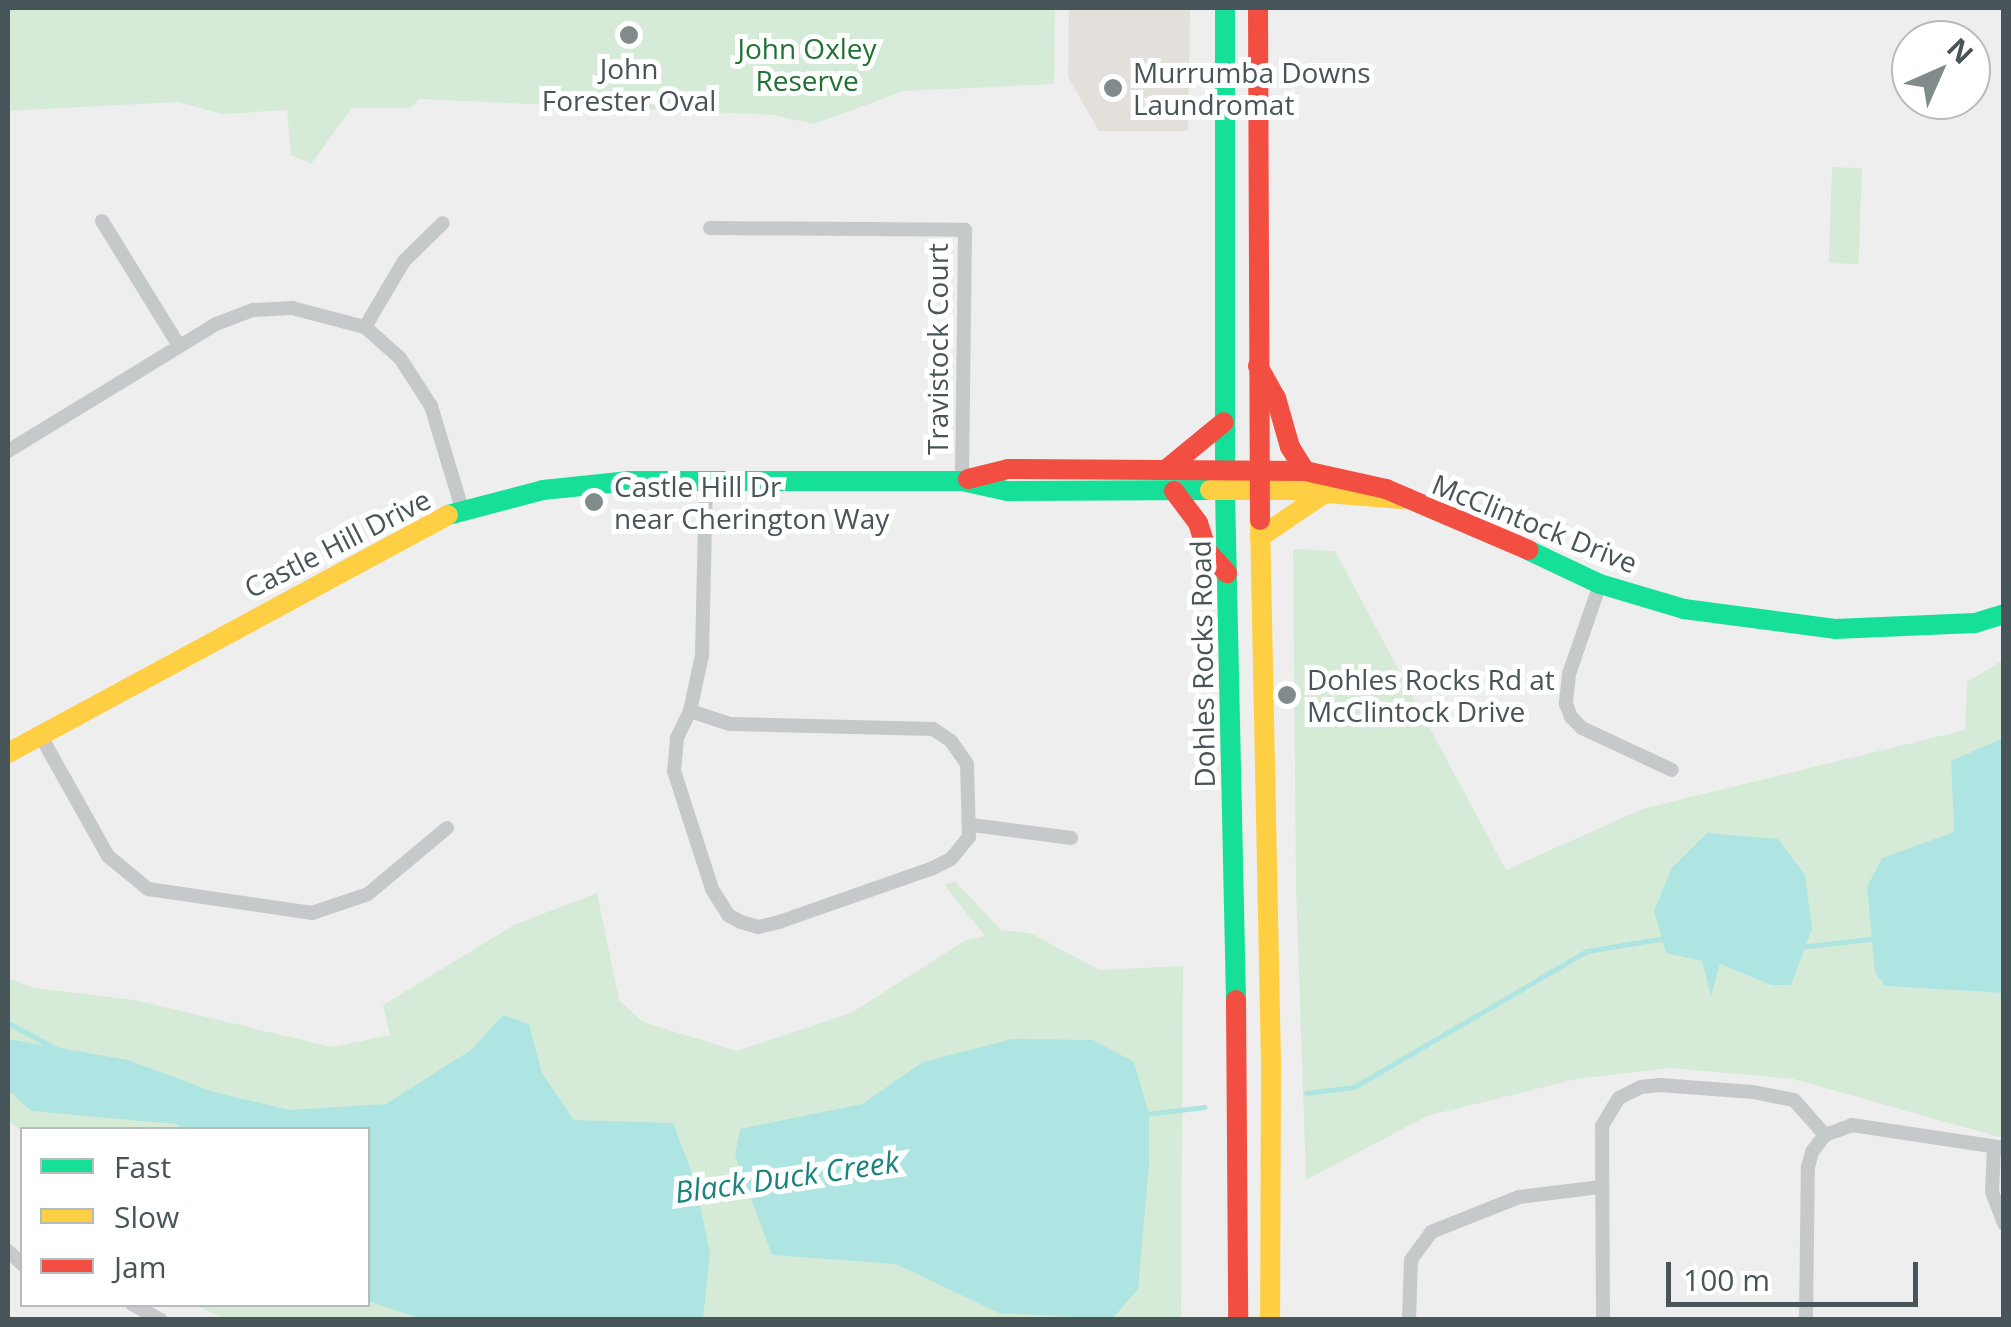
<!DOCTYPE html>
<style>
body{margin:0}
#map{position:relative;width:2011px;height:1327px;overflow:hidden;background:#efeeee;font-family:"Open Sans",sans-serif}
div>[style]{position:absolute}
.commercial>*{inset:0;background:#e3e0dc}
.green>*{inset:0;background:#d5ebd7;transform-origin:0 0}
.water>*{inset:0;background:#aee5e2}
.stream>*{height:5px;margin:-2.5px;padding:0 2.5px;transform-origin:2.5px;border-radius:2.5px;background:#aee5e2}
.street>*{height:14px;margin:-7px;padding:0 7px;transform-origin:7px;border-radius:7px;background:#c6c9c9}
.fast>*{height:20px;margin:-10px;padding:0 10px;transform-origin:10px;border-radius:10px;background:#16e098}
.slow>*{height:20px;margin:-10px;padding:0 10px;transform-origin:10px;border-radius:10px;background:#ffcf43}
.jam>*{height:20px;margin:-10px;padding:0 10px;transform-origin:10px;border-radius:10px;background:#f24e42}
.dots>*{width:28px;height:28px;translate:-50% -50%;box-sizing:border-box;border:5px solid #fff;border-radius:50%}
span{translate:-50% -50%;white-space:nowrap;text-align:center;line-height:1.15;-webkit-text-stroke:10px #fff;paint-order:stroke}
.park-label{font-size:28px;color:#217134}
.poi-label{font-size:28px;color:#485558}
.left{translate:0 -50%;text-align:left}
.street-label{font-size:28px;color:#485558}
.water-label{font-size:30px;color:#1a837e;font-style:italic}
.frame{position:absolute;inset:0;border:10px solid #485558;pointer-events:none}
.legend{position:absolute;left:20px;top:1127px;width:350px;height:180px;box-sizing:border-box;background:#fff;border:2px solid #b6bbbc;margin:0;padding:12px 18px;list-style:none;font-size:30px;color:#485558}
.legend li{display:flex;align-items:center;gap:20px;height:50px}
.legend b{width:50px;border:2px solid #b6bbbc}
.north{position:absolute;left:1891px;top:20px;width:100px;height:100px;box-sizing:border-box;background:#fff;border:2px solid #b6bbbc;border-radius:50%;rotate:45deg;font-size:28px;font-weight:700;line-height:40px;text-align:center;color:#485558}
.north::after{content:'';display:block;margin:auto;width:35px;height:45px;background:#828b8c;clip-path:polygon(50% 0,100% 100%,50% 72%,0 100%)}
.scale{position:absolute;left:1666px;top:1262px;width:252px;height:45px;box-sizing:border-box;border:5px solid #485558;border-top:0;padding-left:12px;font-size:30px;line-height:35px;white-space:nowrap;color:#485558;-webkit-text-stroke:8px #fff;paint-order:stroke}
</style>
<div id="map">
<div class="commercial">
<i style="clip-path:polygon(1069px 8px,1190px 8px,1188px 131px,1099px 131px,1068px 77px)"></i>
</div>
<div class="green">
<i style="clip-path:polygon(8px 8px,1055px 8px,1054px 84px,904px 91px,814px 124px,773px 115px,419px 99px,410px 108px,352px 108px,311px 164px,291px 155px,287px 110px,223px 114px,177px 102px,8px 111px)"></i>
<i style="left:1832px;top:167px;width:30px;height:96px;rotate:2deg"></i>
<i style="clip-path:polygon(evenodd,1293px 549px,1335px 551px,1506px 870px,1642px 809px,1965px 730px,1967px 682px,2003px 660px,2003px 738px,1951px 761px,1954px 832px,1883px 858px,1885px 986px,2003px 993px,2003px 1138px,1793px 1079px,1670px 1068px,1576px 1079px,1427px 1116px,1306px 1180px,1296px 886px,1293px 549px,1812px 928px,1771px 985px,1720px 964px,1711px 993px,1702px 961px,1812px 928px)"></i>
<i style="clip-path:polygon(955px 881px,1001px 930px,1030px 933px,1100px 970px,1183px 966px,1181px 1319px,225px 1319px,195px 1305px,368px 1304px,368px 1130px,22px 1130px,8px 1121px,8px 978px,34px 988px,135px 1000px,332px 1047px,390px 1035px,383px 1005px,514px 925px,597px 893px,619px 1000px,643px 1022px,737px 1051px,851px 1013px,966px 940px,985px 936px,944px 885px)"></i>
</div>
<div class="water">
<i style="clip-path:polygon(2003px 738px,2003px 993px,1885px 986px,1875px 972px,1867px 887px,1882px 858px,1954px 832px,1951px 761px)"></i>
<i style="clip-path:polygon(1707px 833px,1778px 839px,1805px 875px,1812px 929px,1791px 985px,1771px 985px,1720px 964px,1711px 996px,1702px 961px,1666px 953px,1654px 911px,1672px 868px)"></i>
<i style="clip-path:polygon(503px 1015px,529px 1024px,542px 1073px,574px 1120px,673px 1123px,695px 1181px,710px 1253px,703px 1319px,422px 1319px,368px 1301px,368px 1130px,183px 1129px,176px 1124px,31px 1111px,8px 1090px,8px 1039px,128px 1060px,214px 1092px,289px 1110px,386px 1104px,471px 1050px)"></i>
<i style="clip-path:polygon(1012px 1039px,1093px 1040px,1134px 1062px,1149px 1114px,1149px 1165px,1138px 1289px,1112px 1319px,999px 1313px,896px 1264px,772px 1255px,735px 1155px,740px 1129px,862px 1104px,923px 1062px)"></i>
</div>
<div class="stream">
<i style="left:1799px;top:947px;width:80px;rotate:-6.5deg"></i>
<i style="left:8px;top:1023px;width:61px;rotate:28.2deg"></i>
<i style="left:1306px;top:1093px;width:48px;rotate:-7.1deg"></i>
<i style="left:1354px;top:1087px;width:270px;rotate:-30.3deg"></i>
<i style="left:1587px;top:951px;width:79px;rotate:-9.5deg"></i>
<i style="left:1146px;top:1114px;width:59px;rotate:-6.8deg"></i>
<i style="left:692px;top:1190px;width:59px;rotate:-6.8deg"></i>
</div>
<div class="street">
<i style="left:102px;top:221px;width:145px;rotate:58.3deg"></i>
<i style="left:710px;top:228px;width:255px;rotate:0.4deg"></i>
<i style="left:965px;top:230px;width:251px;rotate:90.7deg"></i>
<i style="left:365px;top:327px;width:77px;rotate:-59.4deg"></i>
<i style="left:404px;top:261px;width:54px;rotate:-44.3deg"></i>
<i style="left:8px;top:451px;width:244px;rotate:-31.4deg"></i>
<i style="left:216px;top:324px;width:40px;rotate:-21deg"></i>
<i style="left:253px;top:310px;width:39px;rotate:-3deg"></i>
<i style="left:292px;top:308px;width:75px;rotate:14.6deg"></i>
<i style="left:365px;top:327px;width:47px;rotate:41.5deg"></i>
<i style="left:400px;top:358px;width:57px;rotate:57.1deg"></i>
<i style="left:431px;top:406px;width:108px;rotate:73.2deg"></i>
<i style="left:1600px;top:584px;width:95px;rotate:109deg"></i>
<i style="left:1569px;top:674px;width:30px;rotate:96deg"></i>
<i style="left:1566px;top:704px;width:14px;rotate:69deg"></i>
<i style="left:1571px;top:717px;width:16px;rotate:45deg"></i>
<i style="left:1582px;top:728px;width:99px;rotate:25deg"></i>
<i style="left:690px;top:711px;width:30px;rotate:116deg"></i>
<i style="left:677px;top:738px;width:33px;rotate:95deg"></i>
<i style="left:674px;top:771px;width:124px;rotate:72.1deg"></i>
<i style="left:712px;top:889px;width:31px;rotate:58deg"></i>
<i style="left:728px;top:915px;width:15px;rotate:28deg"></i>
<i style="left:741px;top:922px;width:18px;rotate:16deg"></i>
<i style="left:758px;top:927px;width:22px;rotate:-13deg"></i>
<i style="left:779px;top:922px;width:163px;rotate:-19.3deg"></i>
<i style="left:933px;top:868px;width:20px;rotate:-27deg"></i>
<i style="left:951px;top:859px;width:28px;rotate:-51deg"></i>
<i style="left:969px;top:837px;width:73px;rotate:-91.6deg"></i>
<i style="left:967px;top:764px;width:28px;rotate:-125deg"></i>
<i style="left:951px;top:741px;width:22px;rotate:-146deg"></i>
<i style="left:933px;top:729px;width:203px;rotate:-178.6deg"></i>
<i style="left:730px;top:724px;width:42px;rotate:-162deg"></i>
<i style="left:690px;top:711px;width:57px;rotate:-77.9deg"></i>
<i style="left:702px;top:655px;width:174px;rotate:-88.7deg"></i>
<i style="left:39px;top:733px;width:141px;rotate:60.7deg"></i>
<i style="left:108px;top:856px;width:52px;rotate:39.5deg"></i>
<i style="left:148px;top:889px;width:166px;rotate:8.3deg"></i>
<i style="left:312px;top:913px;width:59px;rotate:-18.7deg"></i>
<i style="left:368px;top:894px;width:103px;rotate:-39.9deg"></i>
<i style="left:972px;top:825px;width:100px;rotate:7.5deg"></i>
<i style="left:1994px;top:1147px;width:45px;rotate:92.5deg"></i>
<i style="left:1992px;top:1192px;width:34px;rotate:69deg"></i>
<i style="left:8px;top:1251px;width:19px;rotate:43deg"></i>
<i style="left:132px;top:1304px;width:33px;rotate:29deg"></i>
<i style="left:1409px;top:1320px;width:60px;rotate:-88.1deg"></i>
<i style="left:1411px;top:1260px;width:34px;rotate:-54deg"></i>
<i style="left:1431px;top:1232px;width:95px;rotate:-21.7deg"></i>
<i style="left:1519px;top:1197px;width:83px;rotate:-7deg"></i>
<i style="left:1603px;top:1320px;width:194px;rotate:-90.3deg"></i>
<i style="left:1602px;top:1126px;width:33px;rotate:-59deg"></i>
<i style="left:1619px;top:1098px;width:25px;rotate:-27deg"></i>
<i style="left:1641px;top:1087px;width:19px;rotate:-6deg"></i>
<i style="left:1660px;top:1085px;width:93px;rotate:4.3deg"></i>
<i style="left:1753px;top:1092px;width:42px;rotate:11deg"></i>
<i style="left:1794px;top:1100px;width:47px;rotate:48.5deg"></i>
<i style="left:1806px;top:1320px;width:153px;rotate:-89.3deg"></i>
<i style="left:1808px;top:1167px;width:16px;rotate:-75deg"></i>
<i style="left:1812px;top:1152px;width:21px;rotate:-53deg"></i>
<i style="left:1825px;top:1135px;width:29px;rotate:-20deg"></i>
<i style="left:1852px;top:1125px;width:154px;rotate:8.6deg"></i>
</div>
<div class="fast">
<i style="left:1225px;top:8px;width:483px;rotate:90deg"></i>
<i style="left:1225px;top:491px;width:509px;rotate:88.76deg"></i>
<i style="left:448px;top:515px;width:98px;rotate:-14.7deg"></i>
<i style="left:543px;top:490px;width:87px;rotate:-5.9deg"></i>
<i style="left:630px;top:481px;width:332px"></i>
<i style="left:962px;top:481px;width:46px;rotate:12.5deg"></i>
<i style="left:1007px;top:491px;width:203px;rotate:-0.3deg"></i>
<i style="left:1528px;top:550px;width:80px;rotate:25.3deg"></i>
<i style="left:1600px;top:584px;width:88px;rotate:16.6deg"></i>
<i style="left:1684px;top:609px;width:152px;rotate:7.5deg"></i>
<i style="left:1835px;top:629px;width:140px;rotate:-2.5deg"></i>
<i style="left:1975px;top:623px;width:30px;rotate:-17deg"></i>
</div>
<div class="slow">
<i style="left:1210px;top:490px;width:79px"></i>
<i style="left:1289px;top:490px;width:113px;rotate:4.6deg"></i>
<i style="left:1260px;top:520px;width:544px;rotate:88.84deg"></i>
<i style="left:1271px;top:1064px;width:256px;rotate:90.2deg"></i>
<i style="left:1260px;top:537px;width:78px;rotate:-34.1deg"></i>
<i style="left:8px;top:753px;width:500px;rotate:-28.41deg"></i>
</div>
<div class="jam">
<i style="left:1258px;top:8px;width:512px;rotate:89.78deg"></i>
<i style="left:1258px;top:366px;width:37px;rotate:61deg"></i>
<i style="left:1276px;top:398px;width:51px;rotate:74.1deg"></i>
<i style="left:1290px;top:447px;width:28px;rotate:58deg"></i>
<i style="left:1168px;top:468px;width:72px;rotate:-39.4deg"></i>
<i style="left:968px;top:479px;width:41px;rotate:-14deg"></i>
<i style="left:1008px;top:469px;width:297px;rotate:0.4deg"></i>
<i style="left:1305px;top:471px;width:83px;rotate:12.5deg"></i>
<i style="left:1386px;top:489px;width:155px;rotate:23.2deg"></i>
<i style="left:1174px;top:491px;width:40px;rotate:53deg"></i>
<i style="left:1198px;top:523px;width:29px;rotate:72deg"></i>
<i style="left:1207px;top:551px;width:30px;rotate:48deg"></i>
<i style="left:1236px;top:1000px;width:320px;rotate:89.6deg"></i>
</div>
<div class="dots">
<i style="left:629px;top:35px;background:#828b8c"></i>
<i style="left:1113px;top:88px;background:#828b8c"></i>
<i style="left:594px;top:502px;background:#828b8c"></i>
<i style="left:1287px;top:695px;background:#828b8c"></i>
</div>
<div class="park-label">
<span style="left:807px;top:64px">John Oxley<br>Reserve</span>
</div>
<div class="poi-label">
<span style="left:629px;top:84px">John<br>Forester Oval</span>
<span class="left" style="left:1133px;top:88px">Murrumba Downs<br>Laundromat</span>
<span class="left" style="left:614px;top:502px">Castle Hill Dr<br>near Cherington Way</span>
<span class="left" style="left:1307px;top:695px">Dohles Rocks Rd at<br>McClintock Drive</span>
</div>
<div class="street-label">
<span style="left:937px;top:349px;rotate:-90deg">Travistock Court</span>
<span style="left:1535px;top:523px;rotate:22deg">McClintock Drive</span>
<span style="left:337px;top:543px;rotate:-27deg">Castle Hill Drive</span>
<span style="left:1202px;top:664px;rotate:-91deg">Dohles Rocks Road</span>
</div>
<div class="water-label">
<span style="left:787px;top:1177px;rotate:-8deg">Black Duck Creek</span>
</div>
<div class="frame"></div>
<ul class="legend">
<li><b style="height:12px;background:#16e098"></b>Fast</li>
<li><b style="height:12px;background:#ffcf43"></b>Slow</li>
<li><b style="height:12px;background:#f24e42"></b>Jam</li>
</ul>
<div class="north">N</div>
<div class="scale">100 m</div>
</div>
